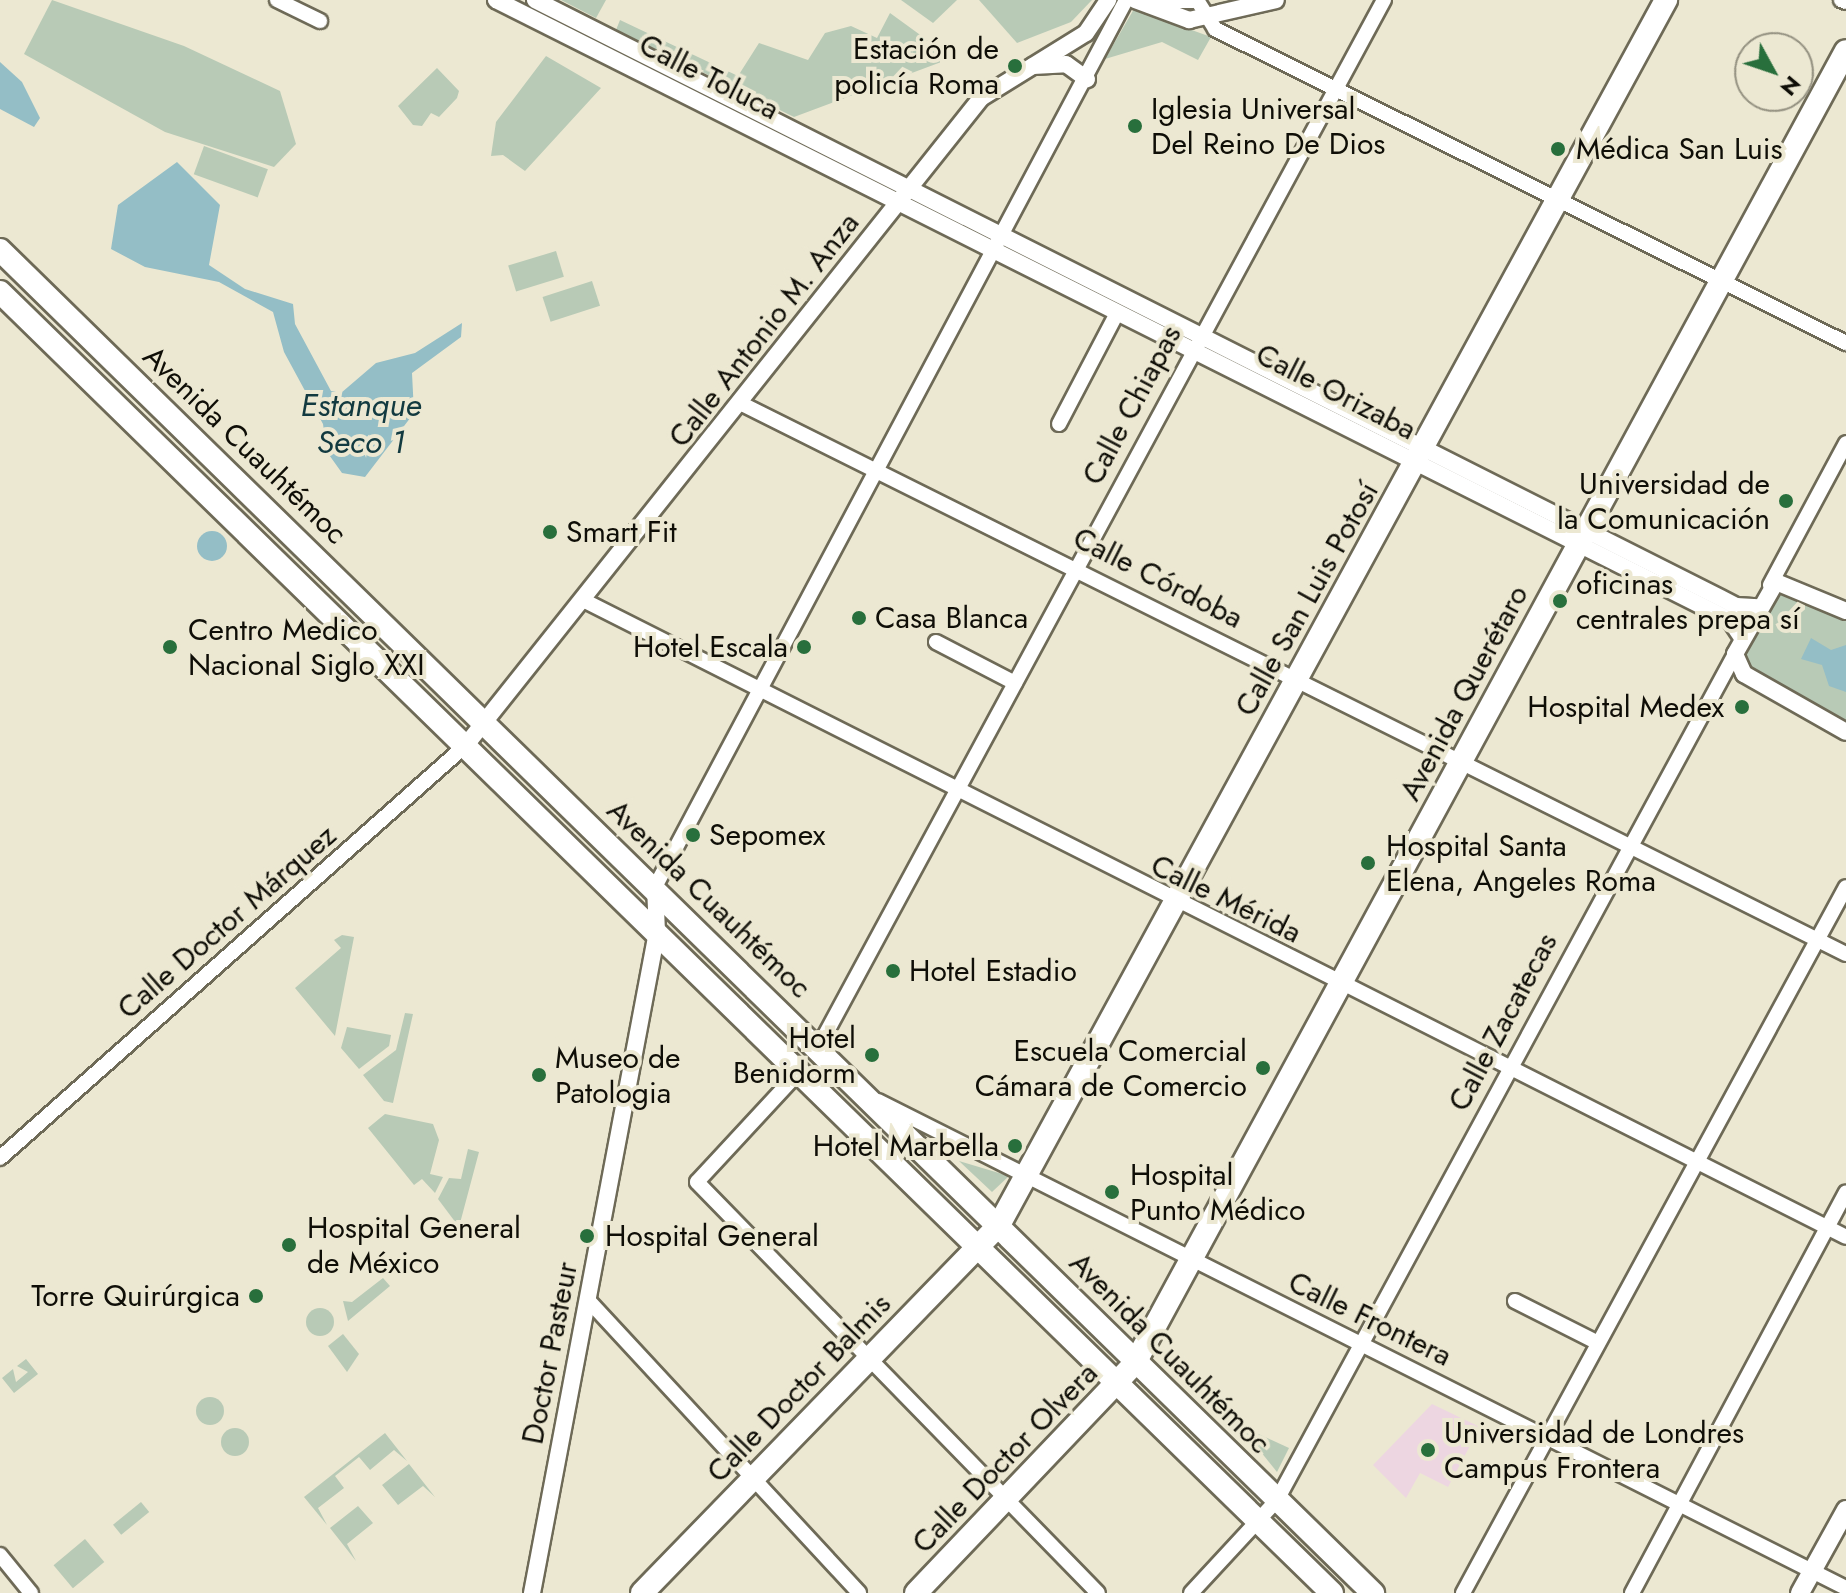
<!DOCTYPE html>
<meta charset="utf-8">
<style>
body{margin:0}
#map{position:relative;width:1846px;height:1593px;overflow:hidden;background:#ece8d2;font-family:Jost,sans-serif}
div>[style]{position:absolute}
.education>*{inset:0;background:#edd6e1}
.green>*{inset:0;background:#b8cab6;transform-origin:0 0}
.round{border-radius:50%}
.water>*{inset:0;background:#94bec6}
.roads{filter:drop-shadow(2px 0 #6e6a57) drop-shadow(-2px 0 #6e6a57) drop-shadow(0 2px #6e6a57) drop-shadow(0 -2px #6e6a57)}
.minor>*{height:14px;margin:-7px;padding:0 7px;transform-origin:7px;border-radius:7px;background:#fff}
.tertiary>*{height:16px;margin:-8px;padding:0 8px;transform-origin:8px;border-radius:8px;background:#fff}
.secondary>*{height:18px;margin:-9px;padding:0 9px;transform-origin:9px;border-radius:9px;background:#fff}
.primary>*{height:22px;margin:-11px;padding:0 11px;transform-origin:11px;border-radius:11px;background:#fff}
.dots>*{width:22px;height:22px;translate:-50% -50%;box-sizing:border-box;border:4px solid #ece8d2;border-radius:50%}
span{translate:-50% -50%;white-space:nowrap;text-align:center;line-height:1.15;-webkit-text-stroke:8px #ece8d2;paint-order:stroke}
.poi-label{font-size:30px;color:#0f0e07}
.right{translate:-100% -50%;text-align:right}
.left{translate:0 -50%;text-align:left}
.street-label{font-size:30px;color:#0f0e07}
.water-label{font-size:32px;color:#123a40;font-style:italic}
.north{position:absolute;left:1734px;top:32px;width:80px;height:80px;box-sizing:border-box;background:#ece8d2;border:2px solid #949181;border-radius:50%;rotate:130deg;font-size:22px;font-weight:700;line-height:32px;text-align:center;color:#0f0e07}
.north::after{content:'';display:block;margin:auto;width:28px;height:36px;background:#286f3c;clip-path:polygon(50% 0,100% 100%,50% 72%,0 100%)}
</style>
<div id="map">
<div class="education">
<i style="clip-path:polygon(1432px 1404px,1480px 1427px,1448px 1487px,1420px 1473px,1406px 1498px,1373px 1465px)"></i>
</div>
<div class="green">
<i style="clip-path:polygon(52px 0,184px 46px,280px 91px,296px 144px,274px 167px,165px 132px,24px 54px)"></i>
<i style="clip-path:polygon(561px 0,606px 0,596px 18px)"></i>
<i style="clip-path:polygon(901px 0,957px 0,933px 23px)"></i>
<i style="clip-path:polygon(979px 0,1092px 0,1071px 22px,1017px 43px)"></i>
<i style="clip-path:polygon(1134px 9px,1211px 37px,1198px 60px,1162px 42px,1105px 59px)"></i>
<i style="clip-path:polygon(890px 13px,952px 58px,794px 117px,616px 30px,620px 20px,738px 76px,759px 43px,808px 60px,825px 33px,851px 26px,877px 38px)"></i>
<i style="clip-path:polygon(546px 56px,601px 88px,525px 171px,503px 155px,491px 156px,496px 122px)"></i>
<i style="clip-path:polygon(437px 68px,459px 91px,457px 98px,439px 117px,431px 113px,422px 126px,413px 125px,398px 106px)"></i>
<i style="left:204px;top:146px;width:68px;height:30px;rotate:20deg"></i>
<i style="left:556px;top:251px;width:27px;height:50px;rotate:73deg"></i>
<i style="left:592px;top:281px;width:26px;height:52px;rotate:72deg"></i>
<i style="clip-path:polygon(1770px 585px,1846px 611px,1846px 732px,1744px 674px,1742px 638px)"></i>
<i style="clip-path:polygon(342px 935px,354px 937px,335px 1036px,295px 988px,341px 948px,334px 940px)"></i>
<i style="clip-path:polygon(405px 1013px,413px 1014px,393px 1103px,384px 1101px,363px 1075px,396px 1050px)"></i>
<i style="clip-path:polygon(347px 1027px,391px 1035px,389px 1046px,359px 1069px,341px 1048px)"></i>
<i style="clip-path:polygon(385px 1114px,433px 1124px,439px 1140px,430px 1174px,443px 1177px,435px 1193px,422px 1179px,414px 1185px,368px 1128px)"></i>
<i style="clip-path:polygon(468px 1149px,479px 1152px,459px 1227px,438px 1199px,449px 1178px,461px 1179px)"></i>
<i style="clip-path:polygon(959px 1161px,1009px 1176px,992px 1192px)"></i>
<i style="clip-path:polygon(383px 1278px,390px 1286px,348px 1321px,343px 1301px,352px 1302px)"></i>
<i class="round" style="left:306px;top:1308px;width:28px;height:28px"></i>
<i style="clip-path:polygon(343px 1334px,359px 1354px,347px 1372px,328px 1346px)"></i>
<i style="clip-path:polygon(26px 1359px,38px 1374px,14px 1393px,2px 1378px,13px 1369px,16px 1382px,28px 1372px,17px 1366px)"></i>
<i class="round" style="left:196px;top:1397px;width:28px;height:28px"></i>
<i style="clip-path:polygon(1239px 1425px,1289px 1448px,1277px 1472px)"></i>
<i class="round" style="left:221px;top:1428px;width:28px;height:28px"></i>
<i style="clip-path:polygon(385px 1433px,407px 1461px,394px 1450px,370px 1470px,359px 1457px,335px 1476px,344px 1488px,318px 1508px,327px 1525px,304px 1497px)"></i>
<i style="clip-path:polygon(409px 1464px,435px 1497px,423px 1486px,398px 1505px,382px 1485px)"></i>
<i style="left:141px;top:1502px;width:13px;height:36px;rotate:51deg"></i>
<i style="clip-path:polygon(358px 1506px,373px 1523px,347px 1544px,356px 1561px,330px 1528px)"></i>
<i style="left:85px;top:1539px;width:30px;height:41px;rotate:50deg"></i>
</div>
<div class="water">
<i style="clip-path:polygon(0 62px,22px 82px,40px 118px,34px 127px,0 109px)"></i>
<i style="clip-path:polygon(177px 162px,220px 205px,209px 265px,245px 289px,293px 304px,295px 324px,331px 391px,341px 393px,376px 363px,415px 353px,462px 323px,461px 337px,412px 373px,414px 413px,365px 477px,342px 473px,327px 452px,323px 424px,284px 352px,273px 312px,219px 282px,145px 267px,111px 249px,118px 205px)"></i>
<i class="round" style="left:197px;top:531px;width:30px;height:30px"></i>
<i style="clip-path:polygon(1811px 638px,1831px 650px,1846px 645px,1846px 692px,1829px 686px,1822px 665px,1801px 659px)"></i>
</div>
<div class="roads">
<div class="minor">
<i style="left:277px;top:0;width:48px;rotate:26deg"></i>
<i style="left:1197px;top:0;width:34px;rotate:58deg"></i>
<i style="left:1215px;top:29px;width:705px;rotate:26.46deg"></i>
<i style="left:1841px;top:0;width:5px;rotate:22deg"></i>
<i style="left:744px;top:405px;width:1231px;rotate:26.48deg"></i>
<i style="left:1059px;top:424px;width:125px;rotate:-62.4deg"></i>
<i style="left:1770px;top:585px;width:161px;rotate:-61.8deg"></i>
<i style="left:585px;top:601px;width:1412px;rotate:26.76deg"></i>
<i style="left:936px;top:642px;width:89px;rotate:27.4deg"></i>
<i style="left:655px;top:887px;width:1004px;rotate:-62.03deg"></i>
<i style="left:818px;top:1048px;width:1191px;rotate:-61.63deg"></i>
<i style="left:797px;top:1074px;width:147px;rotate:132.8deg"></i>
<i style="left:697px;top:1182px;width:574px;rotate:45.71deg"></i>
<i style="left:878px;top:1101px;width:1084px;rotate:26.71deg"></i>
<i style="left:0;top:1158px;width:623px;rotate:-41.55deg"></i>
<i style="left:588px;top:1300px;width:399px;rotate:47.2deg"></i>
<i style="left:1515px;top:1301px;width:93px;rotate:26.8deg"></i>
<i style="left:0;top:1555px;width:49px;rotate:50.8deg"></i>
<i style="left:1191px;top:1593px;width:127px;rotate:-47.2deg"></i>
<i style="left:1277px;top:1500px;width:962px;rotate:-61.57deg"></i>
<i style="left:1463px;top:1593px;width:803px;rotate:-61.52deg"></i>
<i style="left:1632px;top:1593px;width:454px;rotate:-61.9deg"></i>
</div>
<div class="tertiary">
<i style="left:496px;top:0;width:1381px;rotate:26.68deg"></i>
<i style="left:1730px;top:620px;width:22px;rotate:56deg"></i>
<i style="left:535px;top:0;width:1345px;rotate:26.77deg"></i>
<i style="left:1736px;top:606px;width:22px;rotate:3deg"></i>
<i style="left:1135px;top:0;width:58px;rotate:20.3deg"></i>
<i style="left:1189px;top:20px;width:89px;rotate:-12.9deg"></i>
<i style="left:1165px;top:0;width:28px"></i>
<i style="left:1033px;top:66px;width:33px;rotate:-3deg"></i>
<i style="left:1066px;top:64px;width:26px;rotate:36deg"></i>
<i style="left:1846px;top:611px;width:76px;rotate:-157.5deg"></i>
<i style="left:1776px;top:582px;width:83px;rotate:119.7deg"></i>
<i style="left:1735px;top:654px;width:22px;rotate:66deg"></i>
<i style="left:1744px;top:674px;width:117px;rotate:29.6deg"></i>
<i style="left:466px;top:745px;width:827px;rotate:-51.48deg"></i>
<i style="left:981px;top:98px;width:123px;rotate:-31.8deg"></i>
<i style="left:1086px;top:33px;width:40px;rotate:-56deg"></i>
<i style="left:532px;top:1593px;width:673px;rotate:-79.29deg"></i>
<i style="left:657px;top:932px;width:45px;rotate:-92.5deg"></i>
</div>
<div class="secondary">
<i style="left:1800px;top:1593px;width:95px;rotate:-61deg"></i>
</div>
<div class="primary">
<i style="left:0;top:250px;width:1921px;rotate:44.37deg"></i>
<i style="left:0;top:292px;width:1862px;rotate:44.33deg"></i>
<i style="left:642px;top:1593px;width:513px;rotate:-45.87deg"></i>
<i style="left:999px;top:1225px;width:1395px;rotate:-61.43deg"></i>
<i style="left:916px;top:1593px;width:318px;rotate:-46.4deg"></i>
<i style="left:1135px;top:1363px;width:1492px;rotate:-61.55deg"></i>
</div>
</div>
<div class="dots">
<i style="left:1015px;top:66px;background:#286f3c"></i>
<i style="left:1135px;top:126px;background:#286f3c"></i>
<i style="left:1558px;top:149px;background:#286f3c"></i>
<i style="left:1786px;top:501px;background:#286f3c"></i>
<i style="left:550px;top:532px;background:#286f3c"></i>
<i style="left:1560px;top:601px;background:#286f3c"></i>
<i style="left:859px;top:618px;background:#286f3c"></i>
<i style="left:170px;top:647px;background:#286f3c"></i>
<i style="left:804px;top:647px;background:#286f3c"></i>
<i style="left:1742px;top:707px;background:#286f3c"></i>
<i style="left:693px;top:835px;background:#286f3c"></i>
<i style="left:1368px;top:863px;background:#286f3c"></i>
<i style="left:893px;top:971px;background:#286f3c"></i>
<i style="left:872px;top:1055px;background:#286f3c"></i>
<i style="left:1263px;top:1068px;background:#286f3c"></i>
<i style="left:539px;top:1075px;background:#286f3c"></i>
<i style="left:1015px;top:1146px;background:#286f3c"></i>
<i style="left:1112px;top:1192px;background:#286f3c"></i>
<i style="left:587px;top:1236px;background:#286f3c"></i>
<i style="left:289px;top:1245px;background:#286f3c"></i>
<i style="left:256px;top:1296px;background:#286f3c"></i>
<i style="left:1428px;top:1450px;background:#286f3c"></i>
</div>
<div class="poi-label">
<span class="right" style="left:999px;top:66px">Estación de<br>policía Roma</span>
<span class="left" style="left:1151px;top:126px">Iglesia Universal<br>Del Reino De Dios</span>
<span class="left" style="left:1576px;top:149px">Médica San Luis</span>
<span class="right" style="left:1770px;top:501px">Universidad de<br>la Comunicación</span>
<span class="left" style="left:566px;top:532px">Smart Fit</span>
<span class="left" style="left:1576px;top:601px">oficinas<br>centrales prepa sí</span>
<span class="left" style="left:875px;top:618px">Casa Blanca</span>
<span class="left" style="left:188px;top:647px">Centro Medico<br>Nacional Siglo XXI</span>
<span class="right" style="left:788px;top:647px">Hotel Escala</span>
<span class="right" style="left:1724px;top:707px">Hospital Medex</span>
<span class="left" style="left:709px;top:835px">Sepomex</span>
<span class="left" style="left:1386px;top:863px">Hospital Santa<br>Elena, Angeles Roma</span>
<span class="left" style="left:909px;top:971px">Hotel Estadio</span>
<span class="right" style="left:856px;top:1055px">Hotel<br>Benidorm</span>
<span class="right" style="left:1247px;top:1068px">Escuela Comercial<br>Cámara de Comercio</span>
<span class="left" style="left:555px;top:1075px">Museo de<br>Patologia</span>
<span class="right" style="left:999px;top:1146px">Hotel Marbella</span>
<span class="left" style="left:1130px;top:1192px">Hospital<br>Punto Médico</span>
<span class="left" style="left:307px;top:1245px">Hospital General<br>de México</span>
<span class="left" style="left:605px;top:1236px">Hospital General</span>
<span class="right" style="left:240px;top:1296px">Torre Quirúrgica</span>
<span class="left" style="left:1444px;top:1450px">Universidad de Londres<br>Campus Frontera</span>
</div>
<div class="street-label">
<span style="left:709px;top:77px;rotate:27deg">Calle Toluca</span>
<span style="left:764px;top:330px;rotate:-52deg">Calle Antonio M. Anza</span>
<span style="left:1336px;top:392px;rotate:27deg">Calle Orizaba</span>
<span style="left:1132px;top:405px;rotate:-62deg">Calle Chiapas</span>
<span style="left:245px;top:445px;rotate:44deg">Avenida Cuauhtémoc</span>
<span style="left:1158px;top:578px;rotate:27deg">Calle Córdoba</span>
<span style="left:1307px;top:599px;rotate:-61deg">Calle San Luis Potosí</span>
<span style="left:1464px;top:693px;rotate:-62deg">Avenida Querétaro</span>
<span style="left:709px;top:899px;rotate:44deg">Avenida Cuauhtémoc</span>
<span style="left:1226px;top:899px;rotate:26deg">Calle Mérida</span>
<span style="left:227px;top:922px;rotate:-41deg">Calle Doctor Márquez</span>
<span style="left:1503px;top:1022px;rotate:-62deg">Calle Zacatecas</span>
<span style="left:1370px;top:1319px;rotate:26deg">Calle Frontera</span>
<span style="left:550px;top:1353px;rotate:-79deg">Doctor Pasteur</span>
<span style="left:1170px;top:1353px;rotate:45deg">Avenida Cuauhtémoc</span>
<span style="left:799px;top:1388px;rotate:-46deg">Calle Doctor Balmis</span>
<span style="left:1005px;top:1458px;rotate:-46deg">Calle Doctor Olvera</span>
</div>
<div class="water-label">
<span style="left:361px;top:424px">Estanque<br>Seco 1</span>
</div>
<div class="north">N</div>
</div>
